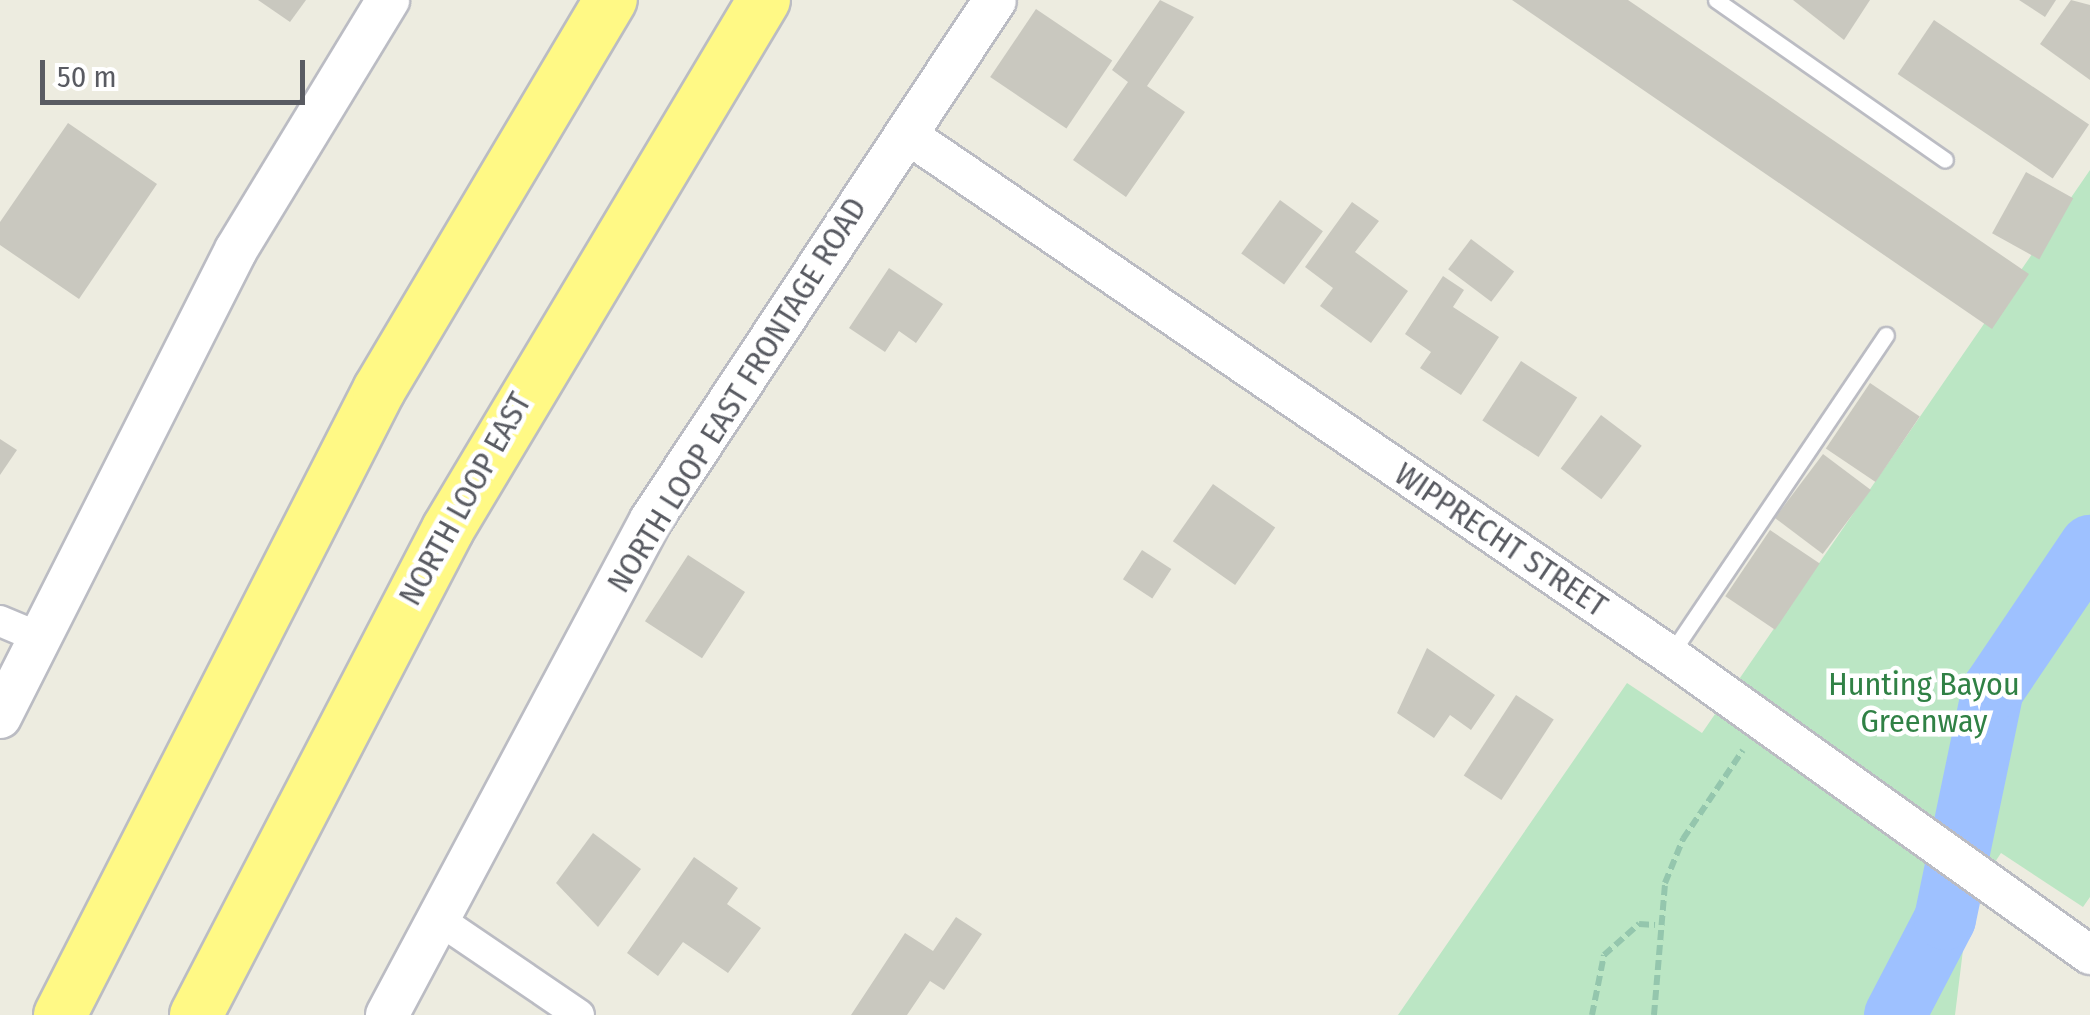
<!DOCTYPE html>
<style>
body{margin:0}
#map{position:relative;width:2090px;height:1015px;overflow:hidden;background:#edece0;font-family:"Fira Sans Condensed",sans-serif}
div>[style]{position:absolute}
.green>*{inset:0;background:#bbe6c4}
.river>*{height:62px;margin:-31px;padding:0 31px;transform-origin:31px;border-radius:31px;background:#9ec1ff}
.building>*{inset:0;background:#c9c8bf;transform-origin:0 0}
.path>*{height:6px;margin-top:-3px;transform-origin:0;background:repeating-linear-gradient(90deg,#94c6ad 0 10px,transparent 0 15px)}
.roads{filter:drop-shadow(2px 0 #bbbcc3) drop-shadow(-2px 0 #bbbcc3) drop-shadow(0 2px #bbbcc3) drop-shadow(0 -2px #bbbcc3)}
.service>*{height:15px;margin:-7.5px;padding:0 7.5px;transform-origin:7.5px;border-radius:7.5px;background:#fff}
.minor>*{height:30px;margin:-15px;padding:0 15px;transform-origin:15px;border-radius:15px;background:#fff}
.tertiary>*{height:38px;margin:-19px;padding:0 19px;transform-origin:19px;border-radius:19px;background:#fff}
.secondary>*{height:42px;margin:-21px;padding:0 21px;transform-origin:21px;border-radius:21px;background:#fff}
.motorway>*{height:52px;margin:-26px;padding:0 26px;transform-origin:26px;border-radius:26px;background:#fff985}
span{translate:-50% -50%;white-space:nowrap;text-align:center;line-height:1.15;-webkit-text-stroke:9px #fff;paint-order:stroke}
.street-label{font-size:32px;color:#595b62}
.park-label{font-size:32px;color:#308145}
.scale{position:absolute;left:40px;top:60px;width:265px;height:45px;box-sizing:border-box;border:5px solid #595b62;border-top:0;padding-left:12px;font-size:30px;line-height:35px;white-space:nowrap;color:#595b62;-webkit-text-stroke:8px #fff;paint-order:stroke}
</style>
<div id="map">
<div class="green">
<i style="clip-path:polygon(2090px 170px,2090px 897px,2083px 907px,2001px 853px,1969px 901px,1955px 1015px,1398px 1015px,1627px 683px,1702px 733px)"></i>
</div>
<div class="river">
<i style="left:1895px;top:1015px;width:108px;rotate:-62.5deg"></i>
<i style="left:1945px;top:919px;width:234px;rotate:-78.2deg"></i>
<i style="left:1993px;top:690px;width:174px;rotate:-56deg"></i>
</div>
<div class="building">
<i style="clip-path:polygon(258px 0,306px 0,290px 22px)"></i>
<i style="clip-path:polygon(1160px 0,1194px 17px,1147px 86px,1185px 112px,1126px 197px,1073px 160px,1128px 82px,1112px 70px)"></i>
<i style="clip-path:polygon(1512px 0,1628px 0,2029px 274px,1992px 329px)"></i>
<i style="clip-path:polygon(1793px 0,1870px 0,1844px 40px)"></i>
<i style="clip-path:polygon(2019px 0,2056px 0,2045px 17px)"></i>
<i style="clip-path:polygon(2071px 0,2090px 5px,2090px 80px,2040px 44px)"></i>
<i style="left:1036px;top:9px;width:92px;height:82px;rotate:34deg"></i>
<i style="left:1934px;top:20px;width:187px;height:65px;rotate:34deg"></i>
<i style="clip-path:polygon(68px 123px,157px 184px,79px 299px,0 245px,0 222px)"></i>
<i style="left:2026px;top:172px;width:54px;height:70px;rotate:29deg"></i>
<i style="left:1280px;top:200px;width:53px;height:66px;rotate:36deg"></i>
<i style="clip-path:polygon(1352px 202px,1379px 221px,1355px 252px,1408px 291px,1371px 343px,1320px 306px,1333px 288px,1305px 267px)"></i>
<i style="left:1471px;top:239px;width:54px;height:38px;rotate:37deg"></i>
<i style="clip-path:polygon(889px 268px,943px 304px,916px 343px,899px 331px,885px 352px,849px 328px)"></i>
<i style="clip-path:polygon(1443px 276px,1464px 290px,1453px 307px,1499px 337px,1461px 395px,1420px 368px,1431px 352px,1405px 334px)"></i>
<i style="left:1521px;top:361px;width:67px;height:71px;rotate:33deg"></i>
<i style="left:1870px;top:383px;width:60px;height:79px;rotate:34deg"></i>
<i style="left:1601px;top:415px;width:51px;height:67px;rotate:37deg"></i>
<i style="clip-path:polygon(0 439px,17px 450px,0 475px)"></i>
<i style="left:1823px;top:454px;width:60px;height:80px;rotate:37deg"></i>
<i style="left:1213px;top:484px;width:76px;height:70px;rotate:35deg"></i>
<i style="left:1770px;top:530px;width:60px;height:80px;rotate:34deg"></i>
<i style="left:1142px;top:550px;width:35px;height:35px;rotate:33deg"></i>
<i style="left:688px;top:555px;width:68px;height:79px;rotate:33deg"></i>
<i style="clip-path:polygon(1427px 648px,1495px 695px,1471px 730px,1450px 715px,1434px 738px,1397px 713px)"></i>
<i style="left:1516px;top:695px;width:45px;height:96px;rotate:33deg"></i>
<i style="clip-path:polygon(593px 833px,641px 869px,598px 927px,556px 883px)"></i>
<i style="clip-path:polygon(694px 857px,738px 888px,727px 904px,761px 928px,728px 973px,683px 942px,658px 976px,627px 953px)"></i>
<i style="clip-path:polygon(956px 917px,982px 934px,944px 990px,930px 981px,907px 1015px,851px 1015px,905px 933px,933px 951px)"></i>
</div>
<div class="path">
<i style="left:1592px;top:1015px;width:61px;rotate:-78.7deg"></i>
<i style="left:1604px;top:955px;width:47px;rotate:-41.5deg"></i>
<i style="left:1639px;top:924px;width:16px;rotate:4deg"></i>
<i style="left:1654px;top:1015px;width:132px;rotate:-85.2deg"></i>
<i style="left:1665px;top:883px;width:48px;rotate:-67.8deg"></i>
<i style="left:1683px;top:839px;width:107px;rotate:-56deg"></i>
</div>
<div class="roads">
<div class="service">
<i style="left:1716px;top:0;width:279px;rotate:34.9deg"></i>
<i style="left:1670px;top:655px;width:386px;rotate:-56deg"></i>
</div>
<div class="minor">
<i style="left:0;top:621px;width:41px;rotate:22.8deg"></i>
<i style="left:435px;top:917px;width:174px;rotate:34.2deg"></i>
</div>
<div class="tertiary">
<i style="left:905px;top:133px;width:926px;rotate:34.31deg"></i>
<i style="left:1670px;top:655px;width:516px;rotate:35.54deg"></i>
</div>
<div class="secondary">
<i style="left:0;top:717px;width:523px;rotate:-63.19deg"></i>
<i style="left:236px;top:250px;width:293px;rotate:-58.7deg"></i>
<i style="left:387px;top:1015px;width:561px;rotate:-61.93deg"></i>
<i style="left:651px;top:520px;width:623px;rotate:-56.51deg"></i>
</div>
<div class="motorway">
<i style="left:60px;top:1015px;width:702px;rotate:-62.96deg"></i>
<i style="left:379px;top:390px;width:454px;rotate:-59.3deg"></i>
<i style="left:196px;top:1015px;width:547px;rotate:-62.59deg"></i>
<i style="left:448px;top:529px;width:616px;rotate:-59.15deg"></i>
</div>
</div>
<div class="street-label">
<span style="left:737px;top:395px;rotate:-58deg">NORTH LOOP EAST FRONTAGE ROAD</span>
<span style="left:465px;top:499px;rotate:-61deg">NORTH LOOP EAST</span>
<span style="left:1501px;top:540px;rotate:34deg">WIPPRECHT STREET</span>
</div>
<div class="park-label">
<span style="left:1924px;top:703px">Hunting Bayou<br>Greenway</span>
</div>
<div class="scale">50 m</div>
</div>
